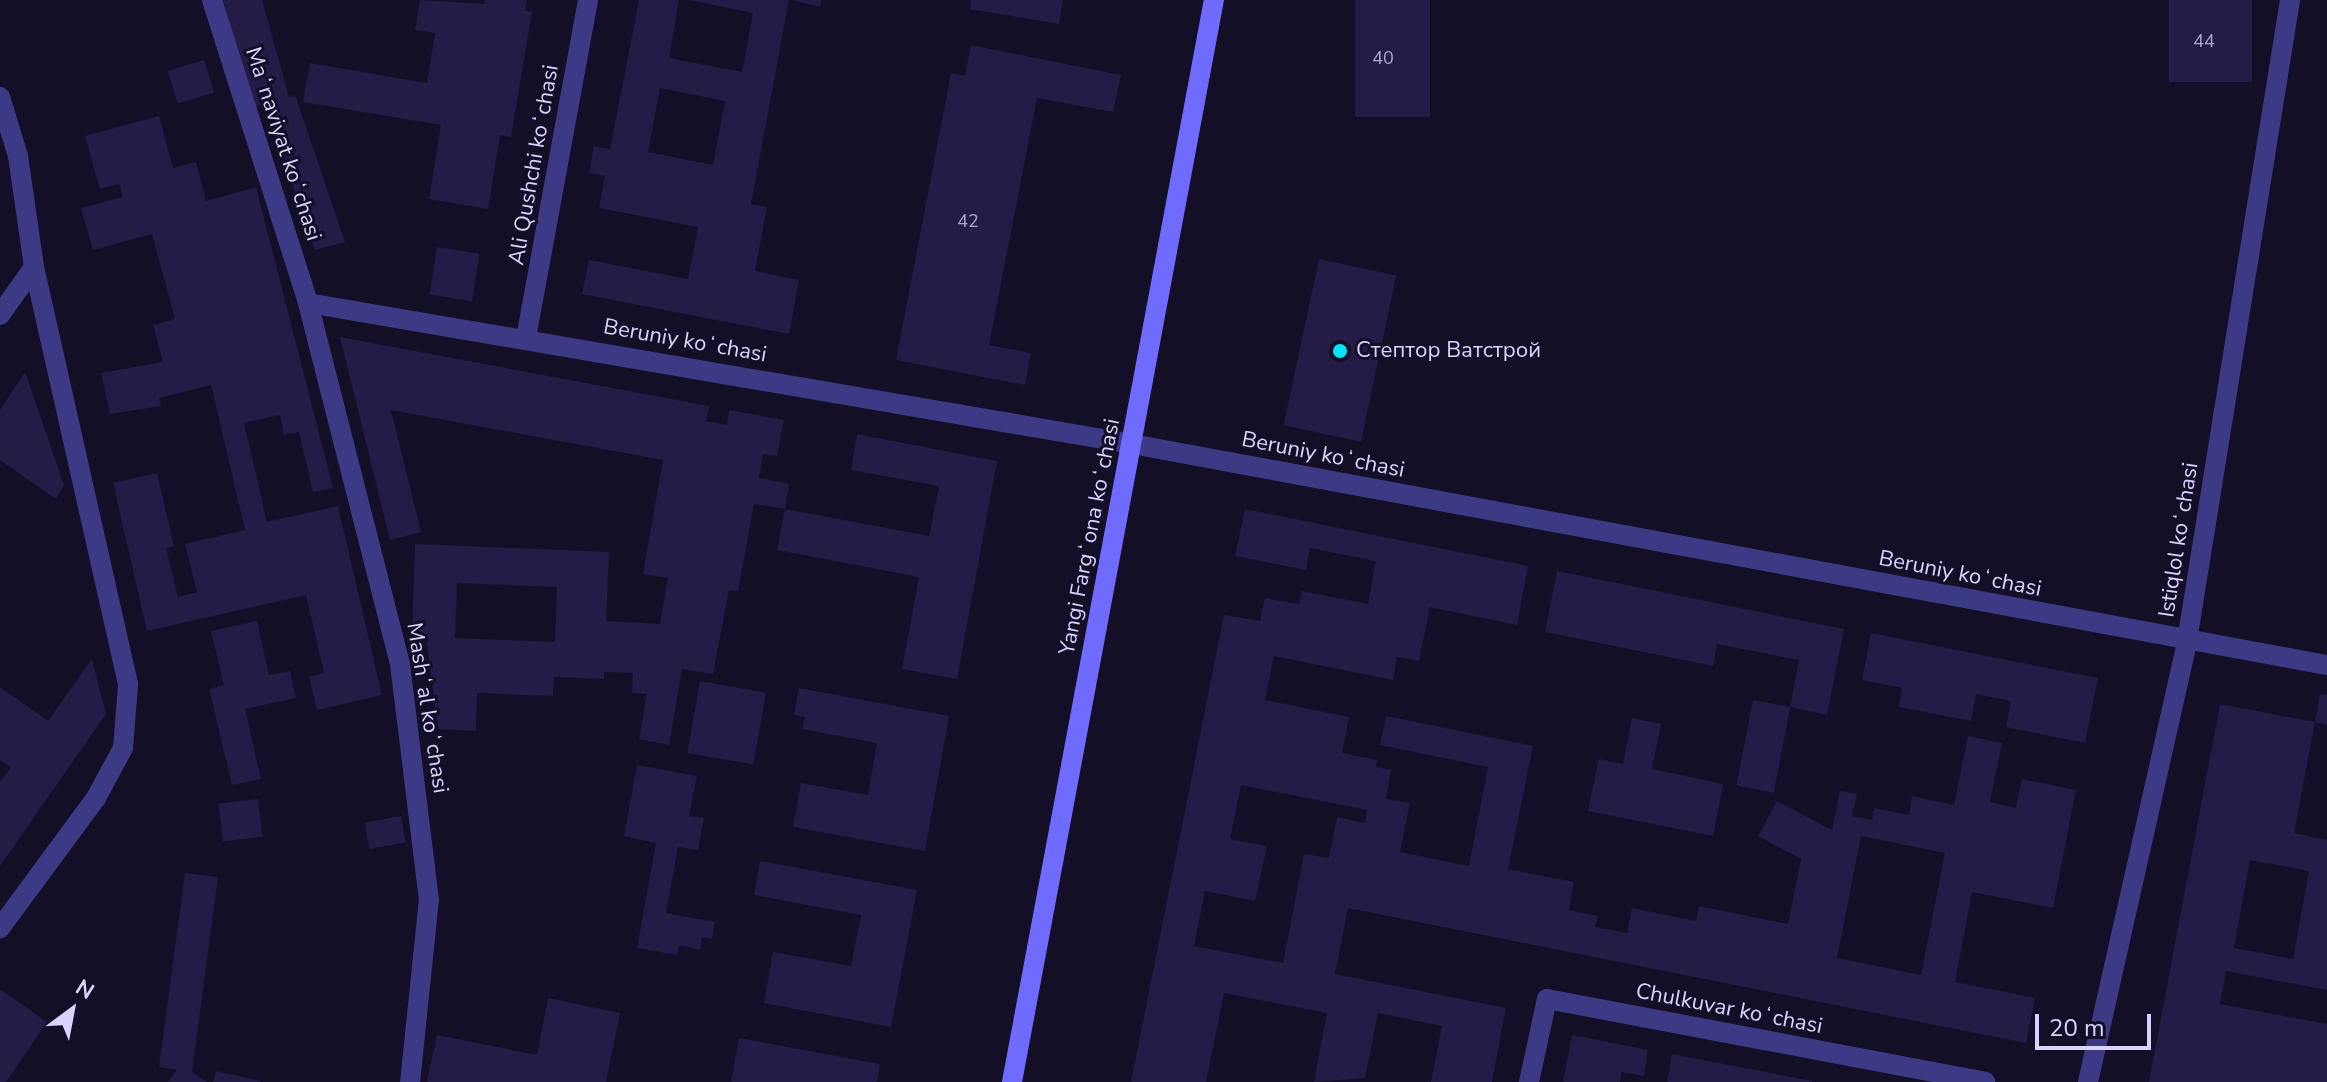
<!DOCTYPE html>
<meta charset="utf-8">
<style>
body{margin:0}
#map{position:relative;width:2327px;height:1082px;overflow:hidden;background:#130f26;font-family:"Nunito Sans",sans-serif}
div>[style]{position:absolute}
.building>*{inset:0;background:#241b47;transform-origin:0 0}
.minor>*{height:20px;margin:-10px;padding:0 10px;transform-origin:10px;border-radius:10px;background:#3d3a85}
.secondary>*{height:20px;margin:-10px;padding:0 10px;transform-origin:10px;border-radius:10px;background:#6f6bff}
.dots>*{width:22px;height:22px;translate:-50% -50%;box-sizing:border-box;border:4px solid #130f26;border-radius:50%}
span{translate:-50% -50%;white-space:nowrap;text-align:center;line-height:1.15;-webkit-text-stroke:6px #130f26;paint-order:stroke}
.number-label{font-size:18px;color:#aca6d1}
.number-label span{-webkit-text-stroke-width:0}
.street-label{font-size:22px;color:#d9d4ff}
.poi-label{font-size:22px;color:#d9d4ff}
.left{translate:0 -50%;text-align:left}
.north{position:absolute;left:32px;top:970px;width:80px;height:80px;-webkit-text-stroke:6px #130f26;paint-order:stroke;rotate:32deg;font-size:22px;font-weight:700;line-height:32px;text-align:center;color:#d9d4ff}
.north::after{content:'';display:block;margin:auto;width:28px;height:36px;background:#d9d4ff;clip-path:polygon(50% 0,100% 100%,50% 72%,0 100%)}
.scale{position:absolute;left:2035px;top:1014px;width:116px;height:36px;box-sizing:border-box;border:4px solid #d9d4ff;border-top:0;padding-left:10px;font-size:24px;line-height:28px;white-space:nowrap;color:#d9d4ff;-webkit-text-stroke:6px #130f26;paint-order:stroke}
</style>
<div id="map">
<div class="building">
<i style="clip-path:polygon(223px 0,262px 0,289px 97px,295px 95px,345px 242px,315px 250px,265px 104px,253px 107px)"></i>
<i style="clip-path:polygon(420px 0,484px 4px,485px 0,527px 0,525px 11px,532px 12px,511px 137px,500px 135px,488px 209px,429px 199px,441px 125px,303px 102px,310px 63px,427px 83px,435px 33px,415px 30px)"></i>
<i style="clip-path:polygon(evenodd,639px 0,679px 0,669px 58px,742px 72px,753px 13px,689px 0,789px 0,751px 204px,767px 207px,755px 271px,799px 280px,789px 334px,582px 294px,589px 260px,688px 279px,698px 227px,599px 208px,605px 176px,589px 173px,594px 146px,610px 149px,639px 0,660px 88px,725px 101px,713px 165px,648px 152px,660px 88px)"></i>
<i style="clip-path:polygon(792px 0,821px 0,820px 7px)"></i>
<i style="clip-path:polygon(971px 0,1063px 0,1059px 24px,970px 9px)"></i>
<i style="left:1355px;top:0;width:75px;height:117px"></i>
<i style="left:2169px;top:0;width:83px;height:82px"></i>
<i style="clip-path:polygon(971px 45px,1121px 75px,1113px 112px,1037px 98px,989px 345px,1031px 353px,1025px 385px,896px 360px,951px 73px,965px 76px)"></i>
<i style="left:204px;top:60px;width:34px;height:38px;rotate:73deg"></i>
<i style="clip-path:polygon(159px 116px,173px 168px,196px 162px,206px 201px,256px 187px,333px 488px,313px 492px,299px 432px,284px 435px,280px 415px,244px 423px,267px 522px,338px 506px,382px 695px,317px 710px,309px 677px,324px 673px,306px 595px,147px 631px,113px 483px,157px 473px,174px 546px,166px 548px,178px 597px,197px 592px,185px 544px,245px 530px,211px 385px,159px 398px,161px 406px,110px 414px,101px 373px,163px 362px,153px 325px,175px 319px,152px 234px,93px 250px,81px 208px,123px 197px,119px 184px,100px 189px,85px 136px)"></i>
<i style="left:437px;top:247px;width:43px;height:48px;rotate:9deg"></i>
<i style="left:1319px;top:259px;width:79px;height:170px;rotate:12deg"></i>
<i style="clip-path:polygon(evenodd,340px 337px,709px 406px,706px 421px,727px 425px,729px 410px,784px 420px,777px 456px,763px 454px,759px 478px,789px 484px,785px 509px,754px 504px,738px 591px,729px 590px,713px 674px,682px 669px,669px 745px,639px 739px,647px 694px,632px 693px,633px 673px,604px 672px,604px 679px,554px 677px,553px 696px,477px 693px,476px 731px,438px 729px,426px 636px,412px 635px,415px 544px,609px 552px,606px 621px,660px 624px,668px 578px,643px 574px,663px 460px,391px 410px,421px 532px,390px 540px,340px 337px,457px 583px,557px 587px,555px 642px,455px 638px,457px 583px)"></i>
<i style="clip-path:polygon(25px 372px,64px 485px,56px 499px,0 460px,0 410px)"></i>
<i style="clip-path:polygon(857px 434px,997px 461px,957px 679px,902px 669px,919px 577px,777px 550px,785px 509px,929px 536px,939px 486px,851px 470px)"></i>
<i style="clip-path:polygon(evenodd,1245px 509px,1528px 566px,1517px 625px,1430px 607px,1419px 661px,1397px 657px,1393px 680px,1274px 656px,1265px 700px,1349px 717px,1342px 753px,1377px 760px,1376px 767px,1391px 770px,1386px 799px,1410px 803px,1400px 852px,1469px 866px,1488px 767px,1380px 745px,1386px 716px,1533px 746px,1508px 869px,1574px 882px,1569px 910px,1598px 916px,1595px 927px,1627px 933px,1632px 908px,1696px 921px,1699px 906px,1788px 924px,1801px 859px,1758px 836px,1777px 801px,1832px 830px,1840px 791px,1857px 794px,1852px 816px,1872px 820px,1874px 808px,1909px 815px,1912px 796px,1954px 805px,1968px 736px,2002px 743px,1990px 802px,2016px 808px,2022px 779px,2076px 790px,2053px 908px,1972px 892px,1955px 982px,2035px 998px,2026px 1043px,1348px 908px,1335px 974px,1506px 1008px,1492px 1082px,1431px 1082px,1442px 1026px,1378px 1013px,1365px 1078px,1314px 1082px,1327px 1013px,1224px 993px,1206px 1082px,1131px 1082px,1224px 615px,1260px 621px,1265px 598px,1299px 604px,1302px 591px,1368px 604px,1376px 561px,1310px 548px,1306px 570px,1235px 556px,1245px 509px,1241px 785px,1367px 810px,1365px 823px,1337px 817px,1329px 858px,1304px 854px,1283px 963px,1194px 946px,1205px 891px,1255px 901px,1267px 846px,1230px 839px,1241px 785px,1245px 509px,1861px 836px,1945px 853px,1921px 975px,1837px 958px,1861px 836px)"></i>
<i style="clip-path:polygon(1557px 571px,1844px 629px,1827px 715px,1790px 707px,1799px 660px,1717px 644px,1713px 666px,1545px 632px)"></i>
<i style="clip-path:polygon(257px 621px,269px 675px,290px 671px,296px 698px,245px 709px,261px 779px,232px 785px,209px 689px,224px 685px,211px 631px)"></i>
<i style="clip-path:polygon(1871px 633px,2098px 678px,2085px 743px,2006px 727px,2011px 701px,1976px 694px,1971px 721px,1899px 707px,1902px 688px,1862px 680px)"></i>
<i style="clip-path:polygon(92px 659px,106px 714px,0 866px,0 782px,11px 767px,0 760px,0 687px,48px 721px)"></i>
<i style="left:700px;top:681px;width:67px;height:73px;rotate:10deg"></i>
<i style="clip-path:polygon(799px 688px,949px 716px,925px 851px,793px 827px,801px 783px,868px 795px,877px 743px,802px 729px,805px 717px,794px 715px)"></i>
<i style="clip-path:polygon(2320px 694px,2327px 695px,2327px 725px,2315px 722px)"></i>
<i style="left:1753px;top:700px;width:38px;height:87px;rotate:11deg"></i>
<i style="clip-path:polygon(evenodd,2220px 704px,2315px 722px,2294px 833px,2327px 840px,2327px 990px,2226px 971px,2220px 1004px,2327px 1024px,2327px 1082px,2149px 1082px,2220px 704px,2250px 860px,2309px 871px,2293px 959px,2234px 948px,2250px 860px)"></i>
<i style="clip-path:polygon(1632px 718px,1661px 724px,1652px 769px,1723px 784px,1713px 836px,1588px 811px,1599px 759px,1623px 764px)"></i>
<i style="clip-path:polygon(637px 765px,697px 776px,689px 816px,704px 818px,698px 850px,678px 847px,666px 913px,715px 922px,712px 939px,702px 937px,700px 950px,679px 945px,677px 955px,637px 948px,656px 843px,624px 836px)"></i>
<i style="left:258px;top:799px;width:38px;height:40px;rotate:83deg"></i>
<i style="left:401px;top:816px;width:27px;height:37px;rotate:80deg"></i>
<i style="clip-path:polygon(760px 861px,917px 890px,891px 1027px,764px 1003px,773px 952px,851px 966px,861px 915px,754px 895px)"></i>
<i style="clip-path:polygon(185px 873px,218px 877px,192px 1072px,207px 1082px,168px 1082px,177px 1070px,159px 1067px)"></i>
<i style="clip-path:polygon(0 989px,47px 1022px,6px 1082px,0 1082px)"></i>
<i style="clip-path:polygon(548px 998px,620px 1013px,606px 1082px,427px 1082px,437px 1035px,537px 1055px)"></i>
<i style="clip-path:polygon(1572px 1035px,1648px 1050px,1644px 1076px,1622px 1072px,1620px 1082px,1563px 1082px)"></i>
<i style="clip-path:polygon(739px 1038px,880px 1064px,877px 1082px,731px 1082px)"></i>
<i style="clip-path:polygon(1672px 1054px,1812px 1081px,1812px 1082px,1667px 1082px)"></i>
<i style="clip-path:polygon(216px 1071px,261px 1081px,260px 1082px,213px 1082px)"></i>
</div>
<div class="minor">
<i style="left:212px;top:0;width:318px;rotate:72.4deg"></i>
<i style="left:308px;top:303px;width:373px;rotate:75.7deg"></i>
<i style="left:400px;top:664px;width:237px;rotate:83deg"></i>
<i style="left:429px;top:899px;width:184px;rotate:95.9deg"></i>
<i style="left:0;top:97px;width:62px;rotate:73deg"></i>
<i style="left:18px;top:156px;width:112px;rotate:81.8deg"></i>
<i style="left:34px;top:267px;width:428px;rotate:77.3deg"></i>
<i style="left:128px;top:685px;width:63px;rotate:94.5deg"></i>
<i style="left:123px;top:748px;width:57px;rotate:118.4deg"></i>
<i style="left:96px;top:798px;width:162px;rotate:126.4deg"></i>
<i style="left:308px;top:303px;width:836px;rotate:9.71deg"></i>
<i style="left:1132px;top:444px;width:1215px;rotate:10.48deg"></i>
<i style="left:0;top:315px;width:59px;rotate:-54.7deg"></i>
<i style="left:526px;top:338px;width:344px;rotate:-79.6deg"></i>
<i style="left:1529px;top:1082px;width:85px;rotate:-77.8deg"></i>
<i style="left:1547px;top:999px;width:446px;rotate:10.7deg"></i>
<i style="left:2088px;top:1082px;width:452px;rotate:-77.3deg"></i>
<i style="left:2187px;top:641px;width:649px;rotate:-80.87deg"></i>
</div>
<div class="secondary">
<i style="left:1012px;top:1082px;width:1101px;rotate:-79.43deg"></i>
</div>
<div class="dots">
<i style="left:1340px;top:351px;background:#00e5ff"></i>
</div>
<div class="number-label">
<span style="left:2204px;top:41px">44</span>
<span style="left:1383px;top:58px">40</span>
<span style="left:968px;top:221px">42</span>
</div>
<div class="street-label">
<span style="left:283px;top:144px;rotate:72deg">Maʻnaviyat koʻchasi</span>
<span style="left:534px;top:165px;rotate:-80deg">Ali Qushchi koʻchasi</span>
<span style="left:685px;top:341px;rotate:10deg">Beruniy koʻchasi</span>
<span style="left:1323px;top:455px;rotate:11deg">Beruniy koʻchasi</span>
<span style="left:1090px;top:537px;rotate:-79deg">Yangi Fargʻona koʻchasi</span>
<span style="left:2179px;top:540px;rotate:-81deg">Istiqlol koʻchasi</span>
<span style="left:1960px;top:574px;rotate:11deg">Beruniy koʻchasi</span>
<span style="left:427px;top:708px;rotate:81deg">Mashʻal koʻchasi</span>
<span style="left:1729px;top:1009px;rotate:11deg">Chulkuvar koʻchasi</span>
</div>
<div class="poi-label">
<span class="left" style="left:1356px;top:351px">Стептор Ватстрой</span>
</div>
<div class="north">N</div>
<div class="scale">20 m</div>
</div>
